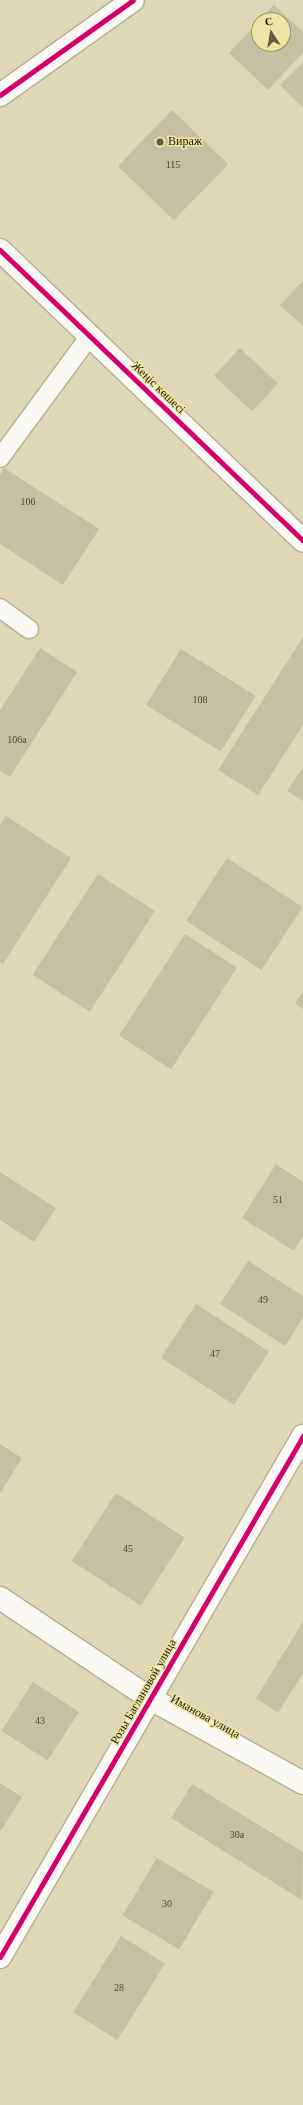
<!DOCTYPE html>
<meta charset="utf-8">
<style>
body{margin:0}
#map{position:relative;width:303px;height:2105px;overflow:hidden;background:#ded8b6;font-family:"Times New Roman",serif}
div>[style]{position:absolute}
.building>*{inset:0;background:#c6c0a2;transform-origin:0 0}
.roads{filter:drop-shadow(1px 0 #b4af94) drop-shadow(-1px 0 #b4af94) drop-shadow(0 1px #b4af94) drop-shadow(0 -1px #b4af94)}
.service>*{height:18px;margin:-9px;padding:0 9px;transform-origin:9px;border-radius:9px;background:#faf9f4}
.minor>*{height:22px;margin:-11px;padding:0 11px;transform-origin:11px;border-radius:11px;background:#faf9f4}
.cycleway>*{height:5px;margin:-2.5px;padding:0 2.5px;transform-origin:2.5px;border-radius:2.5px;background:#d6006c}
.dots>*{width:11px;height:11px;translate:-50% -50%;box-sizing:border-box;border:2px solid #efe4a5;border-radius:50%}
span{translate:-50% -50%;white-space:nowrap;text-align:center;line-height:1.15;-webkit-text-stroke:3px #efe4a5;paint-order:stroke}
.number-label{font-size:10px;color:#4a452c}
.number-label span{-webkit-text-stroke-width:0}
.poi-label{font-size:12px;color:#201c04}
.left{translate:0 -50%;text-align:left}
.street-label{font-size:12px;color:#201c04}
.north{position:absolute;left:251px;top:12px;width:40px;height:40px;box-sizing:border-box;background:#efe4a5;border:1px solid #9c9465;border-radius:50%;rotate:348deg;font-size:11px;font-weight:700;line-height:16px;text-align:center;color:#201c04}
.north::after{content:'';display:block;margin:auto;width:14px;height:18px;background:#625e42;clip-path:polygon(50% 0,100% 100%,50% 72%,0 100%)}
</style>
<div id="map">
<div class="building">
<i style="clip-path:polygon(274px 5px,303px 32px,303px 53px,268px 90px,229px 53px,259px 21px,259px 44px,283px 44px,283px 20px,260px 20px)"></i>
<i style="clip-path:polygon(303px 62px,303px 108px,280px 85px)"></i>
<i style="left:172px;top:110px;width:78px;height:78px;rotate:44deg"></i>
<i style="clip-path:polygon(303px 281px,303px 326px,280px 305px)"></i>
<i style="left:240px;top:348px;width:52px;height:38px;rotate:43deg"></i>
<i style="clip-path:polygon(4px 468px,99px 529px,63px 585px,0 544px,0 475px)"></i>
<i style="clip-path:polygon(303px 637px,303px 725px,258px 795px,218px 770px)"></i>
<i style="clip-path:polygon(40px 648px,77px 672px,10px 777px,0 771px,0 710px)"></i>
<i style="left:181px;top:649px;width:88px;height:66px;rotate:32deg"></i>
<i style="clip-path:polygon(303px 767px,303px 801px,287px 791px)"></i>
<i style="clip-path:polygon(6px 816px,71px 858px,3px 964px,0 962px,0 826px)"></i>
<i style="left:227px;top:858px;width:90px;height:75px;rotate:33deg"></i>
<i style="left:98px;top:874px;width:68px;height:120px;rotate:33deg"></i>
<i style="left:185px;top:934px;width:62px;height:121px;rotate:33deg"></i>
<i style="clip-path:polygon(303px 991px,303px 1009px,295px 1004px)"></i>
<i style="clip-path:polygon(276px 1164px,303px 1182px,303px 1236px,294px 1251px,242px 1218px)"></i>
<i style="clip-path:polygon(0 1172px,56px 1208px,34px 1242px,0 1220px)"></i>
<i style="clip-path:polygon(248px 1261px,303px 1296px,303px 1318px,285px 1346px,220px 1304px)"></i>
<i style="left:196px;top:1304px;width:87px;height:64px;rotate:33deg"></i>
<i style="clip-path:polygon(0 1444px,22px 1458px,0 1493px)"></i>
<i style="left:116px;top:1493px;width:82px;height:81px;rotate:33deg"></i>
<i style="clip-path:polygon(303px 1622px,303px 1673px,278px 1713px,256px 1698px)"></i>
<i style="left:33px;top:1682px;width:55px;height:58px;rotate:33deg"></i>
<i style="clip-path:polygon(0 1783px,22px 1797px,0 1832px)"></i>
<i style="clip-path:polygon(192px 1784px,303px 1852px,302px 1900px,171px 1818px)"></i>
<i style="left:157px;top:1858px;width:66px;height:67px;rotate:31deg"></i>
<i style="left:121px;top:1936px;width:52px;height:90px;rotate:32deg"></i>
</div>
<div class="roads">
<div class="service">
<i style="left:0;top:458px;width:152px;rotate:-53.6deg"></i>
<i style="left:0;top:608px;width:36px;rotate:36deg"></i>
</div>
<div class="minor">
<i style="left:0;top:95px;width:163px;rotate:-35.5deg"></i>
<i style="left:0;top:250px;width:420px;rotate:43.8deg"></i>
<i style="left:0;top:1598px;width:182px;rotate:33.8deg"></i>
<i style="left:151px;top:1699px;width:174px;rotate:28.9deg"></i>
<i style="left:0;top:1957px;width:603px;rotate:-59.82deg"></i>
</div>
</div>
<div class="cycleway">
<i style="left:0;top:95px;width:163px;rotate:-35.5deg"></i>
<i style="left:0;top:250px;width:420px;rotate:43.8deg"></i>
<i style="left:0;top:1957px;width:603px;rotate:-59.82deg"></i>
</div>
<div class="dots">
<i style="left:160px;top:142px;background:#625e42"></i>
</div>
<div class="number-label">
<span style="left:173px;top:165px">115</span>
<span style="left:28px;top:502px">106</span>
<span style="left:200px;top:700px">108</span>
<span style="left:17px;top:740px">106а</span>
<span style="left:278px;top:1200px">51</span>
<span style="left:263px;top:1300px">49</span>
<span style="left:215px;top:1354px">47</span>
<span style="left:128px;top:1549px">45</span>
<span style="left:40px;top:1721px">43</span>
<span style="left:237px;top:1835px">30а</span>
<span style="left:167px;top:1904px">30</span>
<span style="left:119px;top:1988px">28</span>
</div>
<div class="poi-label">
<span class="left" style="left:168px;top:142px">Вираж</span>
</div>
<div class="street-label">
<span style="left:158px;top:388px;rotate:44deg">Жеңіс көшесі</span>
<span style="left:144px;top:1692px;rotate:-60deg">Розы Баглановой улица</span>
<span style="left:205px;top:1717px;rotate:29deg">Иманова улица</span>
</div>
<div class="north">С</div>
</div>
